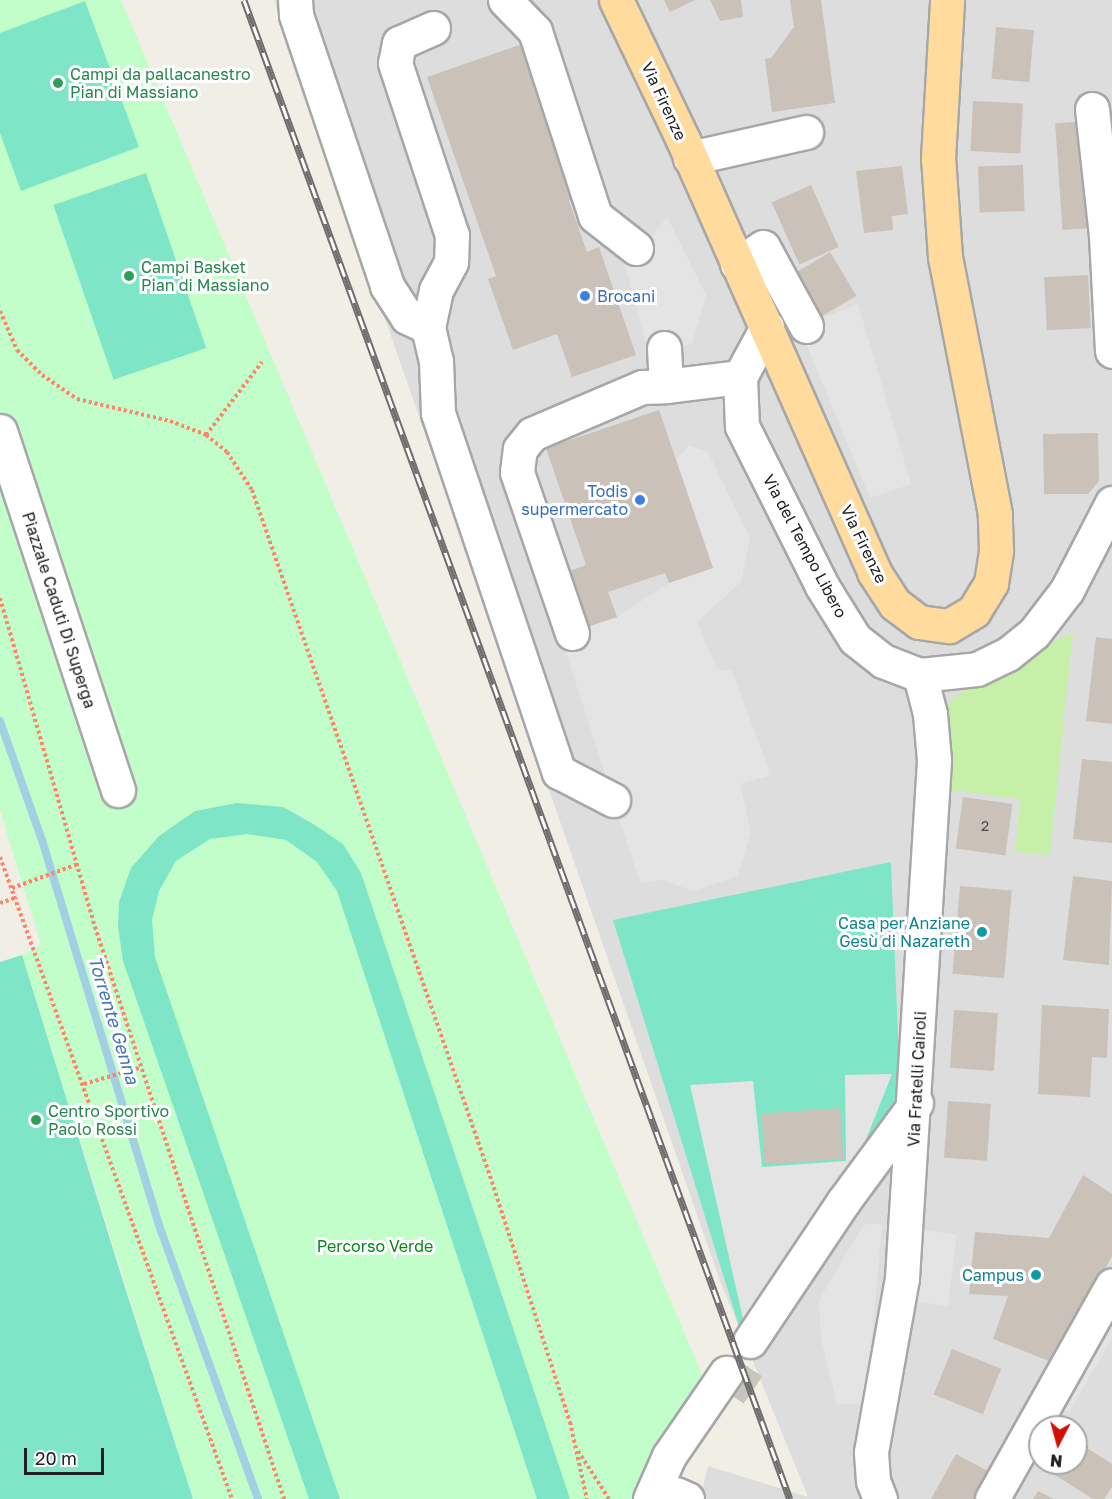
<!DOCTYPE html>
<meta charset="utf-8">
<style>
body{margin:0}
#map{position:relative;width:1112px;height:1499px;overflow:hidden;background:#f1eee6;font-family:"Golos Text",sans-serif}
div>[style]{position:absolute}
.residential>*{inset:0;background:#dedddd}
.grass>*{inset:0;background:#c6efa8}
.park>*{inset:0;background:#c1feca}
.pitch>*{inset:0;background:#7ee6c6;transform-origin:0 0}
.parking>*{inset:0;background:#e4e4e4;transform-origin:0 0}
.stream>*{height:8px;margin:-4px;padding:0 4px;transform-origin:4px;border-radius:4px;background:#a3cfe2}
.building>*{inset:0;background:#cac1b8;transform-origin:0 0}
.minor-tunnel>*{height:33px;margin-top:-16.5px;transform-origin:0;background:repeating-linear-gradient(90deg,#c7c5be 0 33px,transparent 0 49px)}
.path>*{height:4px;margin-top:-2px;transform-origin:0;background:repeating-linear-gradient(90deg,#ff8469 0 3px,transparent 0 6px)}
.roads{filter:drop-shadow(2px 0 #a7a7a7) drop-shadow(-2px 0 #a7a7a7) drop-shadow(0 2px #a7a7a7) drop-shadow(0 -2px #a7a7a7)}
.minor>*{height:33px;margin:-16.5px;padding:0 16.5px;transform-origin:16.5px;border-radius:16.5px;background:#fff}
.major>*{height:33px;margin:-16.5px;padding:0 16.5px;transform-origin:16.5px;border-radius:16.5px;background:#ffdc9d}
.rail>*{height:7px;margin-top:-3.5px;transform-origin:0;background:repeating-linear-gradient(90deg,#fff 0 14px,#6e6e6e 0 28px);box-sizing:border-box;border-block:2px solid #6e6e6e}
.dots>*{width:16px;height:16px;translate:-50% -50%;box-sizing:border-box;border:3px solid #fff;border-radius:50%}
span{translate:-50% -50%;white-space:nowrap;text-align:center;line-height:1.15;-webkit-text-stroke:6px #fff;paint-order:stroke}
.number-label{font-size:14px;color:#4a4846}
.number-label span{-webkit-text-stroke-width:0}
.leisure-label{font-size:16px;color:#27864d}
.left{translate:0 -50%;text-align:left}
.street-label{font-size:16px;color:#202020}
.shop-label{font-size:16px;color:#366cbe}
.right{translate:-100% -50%;text-align:right}
.culture-label{font-size:16px;color:#0d838f}
.park-label{font-size:16px;color:#038918}
.water-label{font-size:18px;color:#4475b8;font-style:italic}
.north{position:absolute;left:1028px;top:1415px;width:60px;height:60px;box-sizing:border-box;background:#fff;border:2px solid #a6a6a6;border-radius:50%;rotate:186deg;font-size:16px;font-weight:700;line-height:24px;text-align:center;color:#202020}
.north::after{content:'';display:block;margin:auto;width:21px;height:27px;background:#d01000;clip-path:polygon(50% 0,100% 100%,50% 72%,0 100%)}
.scale{position:absolute;left:24px;top:1448px;width:80px;height:27px;box-sizing:border-box;border:3px solid #202020;border-top:0;padding-left:8px;font-size:18px;line-height:21px;white-space:nowrap;color:#202020;-webkit-text-stroke:4px #fff;paint-order:stroke}
</style>
<div id="map">
<div class="residential">
<i style="clip-path:polygon(evenodd,274px 0,1112px 0,1112px 1499px,700px 1499px,708px 1466px,808px 1497px,719px 1278px,274px 0,1040px 1427px,1076px 1427px,1076px 1463px,1040px 1463px,1040px 1427px)"></i>
</div>
<div class="grass">
<i style="clip-path:polygon(1073px 632px,1050px 855px,1015px 852px,1020px 799px,946px 790px,948px 703px,978px 681px)"></i>
</div>
<div class="park">
<i style="clip-path:polygon(0 0,121px 0,706px 1384px,647px 1499px,193px 1499px,22px 955px,41px 945px,0 810px)"></i>
</div>
<div class="pitch">
<i style="clip-path:polygon(85px 1px,139px 147px,21px 191px,0 133px,0 33px)"></i>
<i style="left:146px;top:173px;width:185px;height:98px;rotate:71deg"></i>
<i style="clip-path:polygon(237px 803px,283px 807px,315px 825px,343px 844px,361px 873px,570px 1499px,537px 1499px,337px 891px,317px 862px,286px 840px,247px 834px,210px 839px,176px 861px,159px 891px,152px 920px,155px 957px,340px 1499px,309px 1499px,123px 961px,118px 927px,119px 902px,131px 868px,159px 836px,195px 811px)"></i>
<i style="clip-path:polygon(891px 862px,901px 1111px,747px 1352px,613px 920px)"></i>
<i style="clip-path:polygon(22px 955px,122px 1278px,193px 1499px,0 1499px,0 962px)"></i>
</div>
<div class="parking">
<i style="clip-path:polygon(667px 217px,706px 295px,692px 344px,648px 350px,623px 258px,651px 238px)"></i>
<i style="clip-path:polygon(858px 304px,911px 484px,870px 498px,799px 327px)"></i>
<i style="clip-path:polygon(689px 446px,708px 452px,750px 538px,741px 582px,697px 622px,717px 669px,732px 671px,771px 775px,740px 784px,751px 832px,738px 876px,693px 891px,663px 880px,640px 883px,561px 637px,617px 617px,669px 583px,713px 568px,676px 459px)"></i>
<i style="clip-path:polygon(892px 1074px,865px 1142px,746px 1332px,690px 1085px,753px 1081px,762px 1167px,846px 1161px,845px 1075px)"></i>
<i style="clip-path:polygon(874px 1223px,882px 1225px,866px 1403px,837px 1404px,821px 1338px,819px 1300px,863px 1225px)"></i>
<i style="left:922px;top:1230px;width:35px;height:72px;rotate:7deg"></i>
<i style="clip-path:polygon(1112px 1308px,1112px 1338px,1069px 1412px,1058px 1405px)"></i>
</div>
<div class="stream">
<i style="left:0;top:721px;width:126px;rotate:70.6deg"></i>
<i style="left:42px;top:840px;width:406px;rotate:73.1deg"></i>
<i style="left:160px;top:1228px;width:288px;rotate:70.1deg"></i>
</div>
<div class="building">
<i style="clip-path:polygon(664px 0,695px 0,670px 12px)"></i>
<i style="clip-path:polygon(710px 0,741px 0,743px 17px,720px 21px)"></i>
<i style="clip-path:polygon(790px 0,821px 0,835px 103px,772px 112px,765px 59px,771px 58px,794px 27px)"></i>
<i style="left:996px;top:27px;width:38px;height:52px;rotate:5deg"></i>
<i style="clip-path:polygon(528px 42px,582px 197px,569px 201px,587px 252px,599px 247px,636px 355px,572px 377px,557px 334px,513px 350px,488px 279px,496px 276px,427px 77px)"></i>
<i style="left:973px;top:101px;width:50px;height:50px;rotate:3deg"></i>
<i style="left:1087px;top:121px;width:107px;height:32px;rotate:86deg"></i>
<i style="left:1023px;top:165px;width:46px;height:45px;rotate:88deg"></i>
<i style="clip-path:polygon(902px 166px,908px 214px,892px 216px,893px 230px,864px 233px,856px 171px)"></i>
<i style="left:811px;top:185px;width:68px;height:43px;rotate:66deg"></i>
<i style="left:830px;top:252px;width:51px;height:42px;rotate:59deg"></i>
<i style="left:1088px;top:275px;width:53px;height:44px;rotate:87deg"></i>
<i style="clip-path:polygon(659px 410px,713px 568px,669px 583px,665px 573px,608px 592px,617px 617px,581px 629px,562px 574px,586px 565px,546px 448px)"></i>
<i style="clip-path:polygon(1098px 433px,1099px 481px,1088px 494px,1044px 494px,1043px 434px)"></i>
<i style="clip-path:polygon(1096px 637px,1112px 639px,1112px 724px,1086px 721px)"></i>
<i style="clip-path:polygon(1082px 759px,1112px 762px,1112px 843px,1073px 839px)"></i>
<i style="left:963px;top:797px;width:50px;height:52px;rotate:8deg"></i>
<i style="clip-path:polygon(1073px 876px,1112px 881px,1109px 965px,1063px 960px)"></i>
<i style="left:960px;top:886px;width:52px;height:88px;rotate:5deg"></i>
<i style="clip-path:polygon(1042px 1005px,1109px 1009px,1107px 1058px,1092px 1057px,1090px 1097px,1038px 1094px)"></i>
<i style="left:954px;top:1010px;width:44px;height:58px;rotate:4deg"></i>
<i style="left:948px;top:1101px;width:43px;height:57px;rotate:4deg"></i>
<i style="left:840px;top:1108px;width:51px;height:79px;rotate:86deg"></i>
<i style="clip-path:polygon(1083px 1175px,1112px 1194px,1112px 1256px,1077px 1320px,1059px 1365px,993px 1339px,1008px 1296px,969px 1294px,975px 1232px,1049px 1238px)"></i>
<i style="left:952px;top:1349px;width:53px;height:49px;rotate:22deg"></i>
<i style="clip-path:polygon(1076px 1441px,1112px 1464px,1112px 1487px,1104px 1499px,1093px 1499px,1044px 1468px,1047px 1463px,1076px 1463px)"></i>
<i style="clip-path:polygon(956px 1454px,995px 1475px,982px 1499px,931px 1499px)"></i>
<i style="clip-path:polygon(1038px 1491px,1054px 1499px,1033px 1499px)"></i>
</div>
<div class="minor-tunnel">
<i style="left:730px;top:1394px;width:42px;rotate:-55.6deg"></i>
</div>
<div class="path">
<i style="left:0;top:311px;width:43px;rotate:66.4deg"></i>
<i style="left:17px;top:350px;width:35px;rotate:45deg"></i>
<i style="left:42px;top:375px;width:42px;rotate:34.4deg"></i>
<i style="left:77px;top:399px;width:96px;rotate:13.3deg"></i>
<i style="left:170px;top:421px;width:39px;rotate:21deg"></i>
<i style="left:206px;top:435px;width:92px;rotate:-52.5deg"></i>
<i style="left:206px;top:435px;width:27px;rotate:39deg"></i>
<i style="left:227px;top:452px;width:45px;rotate:56.7deg"></i>
<i style="left:252px;top:490px;width:726px;rotate:70.87deg"></i>
<i style="left:490px;top:1176px;width:259px;rotate:72deg"></i>
<i style="left:570px;top:1422px;width:79px;rotate:77.6deg"></i>
<i style="left:0;top:598px;width:336px;rotate:73.9deg"></i>
<i style="left:93px;top:921px;width:609px;rotate:71.71deg"></i>
<i style="left:0;top:857px;width:683px;rotate:70.13deg"></i>
<i style="left:12px;top:888px;width:70px;rotate:-20deg"></i>
<i style="left:0;top:903px;width:18px;rotate:-19deg"></i>
<i style="left:84px;top:1084px;width:60px;rotate:-16.3deg"></i>
<i style="left:578px;top:1451px;width:57px;rotate:57.1deg"></i>
</div>
<div class="roads">
<div class="minor">
<i style="left:295px;top:0;width:15px;rotate:86deg"></i>
<i style="left:296px;top:15px;width:286px;rotate:71.4deg"></i>
<i style="left:387px;top:286px;width:37px;rotate:57deg"></i>
<i style="left:407px;top:317px;width:23px;rotate:25deg"></i>
<i style="left:505px;top:0;width:43px;rotate:45.9deg"></i>
<i style="left:535px;top:31px;width:194px;rotate:72deg"></i>
<i style="left:595px;top:216px;width:52px;rotate:38deg"></i>
<i style="left:433px;top:28px;width:37px;rotate:156deg"></i>
<i style="left:399px;top:43px;width:20px;rotate:101deg"></i>
<i style="left:395px;top:63px;width:181px;rotate:71.7deg"></i>
<i style="left:452px;top:235px;width:27px;rotate:92deg"></i>
<i style="left:451px;top:262px;width:32px;rotate:118deg"></i>
<i style="left:436px;top:290px;width:38px;rotate:102deg"></i>
<i style="left:428px;top:327px;width:35px;rotate:77deg"></i>
<i style="left:436px;top:361px;width:52px;rotate:87.8deg"></i>
<i style="left:438px;top:413px;width:379px;rotate:71.4deg"></i>
<i style="left:559px;top:772px;width:61px;rotate:27.4deg"></i>
<i style="left:1092px;top:109px;width:128px;rotate:83.7deg"></i>
<i style="left:1106px;top:236px;width:115px;rotate:87deg"></i>
<i style="left:690px;top:158px;width:119px;rotate:-12.6deg"></i>
<i style="left:737px;top:264px;width:31px;rotate:-33deg"></i>
<i style="left:763px;top:247px;width:90px;rotate:61.4deg"></i>
<i style="left:767px;top:327px;width:57px;rotate:118.4deg"></i>
<i style="left:740px;top:377px;width:49px;rotate:87.7deg"></i>
<i style="left:742px;top:426px;width:179px;rotate:63.4deg"></i>
<i style="left:822px;top:586px;width:62px;rotate:58.1deg"></i>
<i style="left:855px;top:639px;width:36px;rotate:38deg"></i>
<i style="left:883px;top:661px;width:40px;rotate:21deg"></i>
<i style="left:920px;top:675px;width:57px;rotate:-6deg"></i>
<i style="left:977px;top:669px;width:34px;rotate:-26deg"></i>
<i style="left:1008px;top:654px;width:33px;rotate:-39deg"></i>
<i style="left:1034px;top:633px;width:54px;rotate:-52.5deg"></i>
<i style="left:1067px;top:590px;width:98px;rotate:-62.7deg"></i>
<i style="left:664px;top:348px;width:38px;rotate:87deg"></i>
<i style="left:666px;top:386px;width:75px;rotate:-6.9deg"></i>
<i style="left:0;top:431px;width:378px;rotate:71.8deg"></i>
<i style="left:572px;top:633px;width:170px;rotate:-108.9deg"></i>
<i style="left:517px;top:472px;width:23px;rotate:-83deg"></i>
<i style="left:520px;top:449px;width:19px;rotate:-51deg"></i>
<i style="left:532px;top:434px;width:120px;rotate:-23.1deg"></i>
<i style="left:642px;top:387px;width:24px;rotate:-2deg"></i>
<i style="left:750px;top:1341px;width:167px;rotate:-56.2deg"></i>
<i style="left:843px;top:1202px;width:123px;rotate:-53.6deg"></i>
<i style="left:676px;top:1494px;width:12px;rotate:24deg"></i>
<i style="left:650px;top:1499px;width:47px;rotate:-66.2deg"></i>
<i style="left:669px;top:1456px;width:101px;rotate:-55.5deg"></i>
<i style="left:880px;top:1499px;width:19px;rotate:-111deg"></i>
<i style="left:873px;top:1481px;width:29px;rotate:-94deg"></i>
<i style="left:871px;top:1452px;width:177px;rotate:-79.9deg"></i>
<i style="left:902px;top:1278px;width:519px;rotate:-86.46deg"></i>
<i style="left:934px;top:760px;width:46px;rotate:-95deg"></i>
<i style="left:930px;top:714px;width:40px;rotate:-104.4deg"></i>
<i style="left:992px;top:1499px;width:245px;rotate:-60.7deg"></i>
</div>
<div class="major">
<i style="left:616px;top:0;width:155px;rotate:64.4deg"></i>
<i style="left:683px;top:140px;width:472px;rotate:66.1deg"></i>
<i style="left:874px;top:572px;width:38px;rotate:57deg"></i>
<i style="left:895px;top:604px;width:30px;rotate:37deg"></i>
<i style="left:919px;top:622px;width:30px;rotate:8deg"></i>
<i style="left:949px;top:626px;width:29px;rotate:-31deg"></i>
<i style="left:974px;top:611px;width:21px;rotate:-59deg"></i>
<i style="left:985px;top:593px;width:12px;rotate:-59deg"></i>
<i style="left:991px;top:583px;width:33px;rotate:-81deg"></i>
<i style="left:996px;top:550px;width:36px;rotate:-92deg"></i>
<i style="left:995px;top:514px;width:262px;rotate:-101deg"></i>
<i style="left:945px;top:257px;width:99px;rotate:-94deg"></i>
<i style="left:938px;top:158px;width:158px;rotate:-86.7deg"></i>
</div>
</div>
<div class="rail">
<i style="left:244px;top:0;width:1595px;rotate:69.99deg"></i>
</div>
<div class="dots">
<i style="left:58px;top:83px;background:#2e9e5b"></i>
<i style="left:129px;top:276px;background:#2e9e5b"></i>
<i style="left:585px;top:296px;background:#3f7fe0"></i>
<i style="left:640px;top:500px;background:#3f7fe0"></i>
<i style="left:982px;top:932px;background:#0f9aa8"></i>
<i style="left:36px;top:1120px;background:#2e9e5b"></i>
<i style="left:1036px;top:1275px;background:#0f9aa8"></i>
</div>
<div class="number-label">
<span style="left:985px;top:826px">2</span>
</div>
<div class="leisure-label">
<span class="left" style="left:70px;top:83px">Campi da pallacanestro<br>Pian di Massiano</span>
<span class="left" style="left:141px;top:276px">Campi Basket<br>Pian di Massiano</span>
<span class="left" style="left:48px;top:1120px">Centro Sportivo<br>Paolo Rossi</span>
</div>
<div class="street-label">
<span style="left:664px;top:101px;rotate:65deg">Via Firenze</span>
<span style="left:864px;top:544px;rotate:64deg">Via Firenze</span>
<span style="left:805px;top:546px;rotate:62deg">Via del Tempo Libero</span>
<span style="left:59px;top:610px;rotate:72deg">Piazzale Caduti Di Superga</span>
<span style="left:917px;top:1079px;rotate:-87deg">Via Fratelli Cairoli</span>
</div>
<div class="shop-label">
<span class="left" style="left:597px;top:296px">Brocani</span>
<span class="right" style="left:628px;top:500px">Todis<br>supermercato</span>
</div>
<div class="culture-label">
<span class="right" style="left:970px;top:932px">Casa per Anziane<br>Gesù di Nazareth</span>
<span class="right" style="left:1024px;top:1275px">Campus</span>
</div>
<div class="park-label">
<span style="left:375px;top:1246px">Percorso Verde</span>
</div>
<div class="water-label">
<span style="left:114px;top:1020px;rotate:73deg">Torrente Genna</span>
</div>
<div class="north">N</div>
<div class="scale">20 m</div>
</div>
